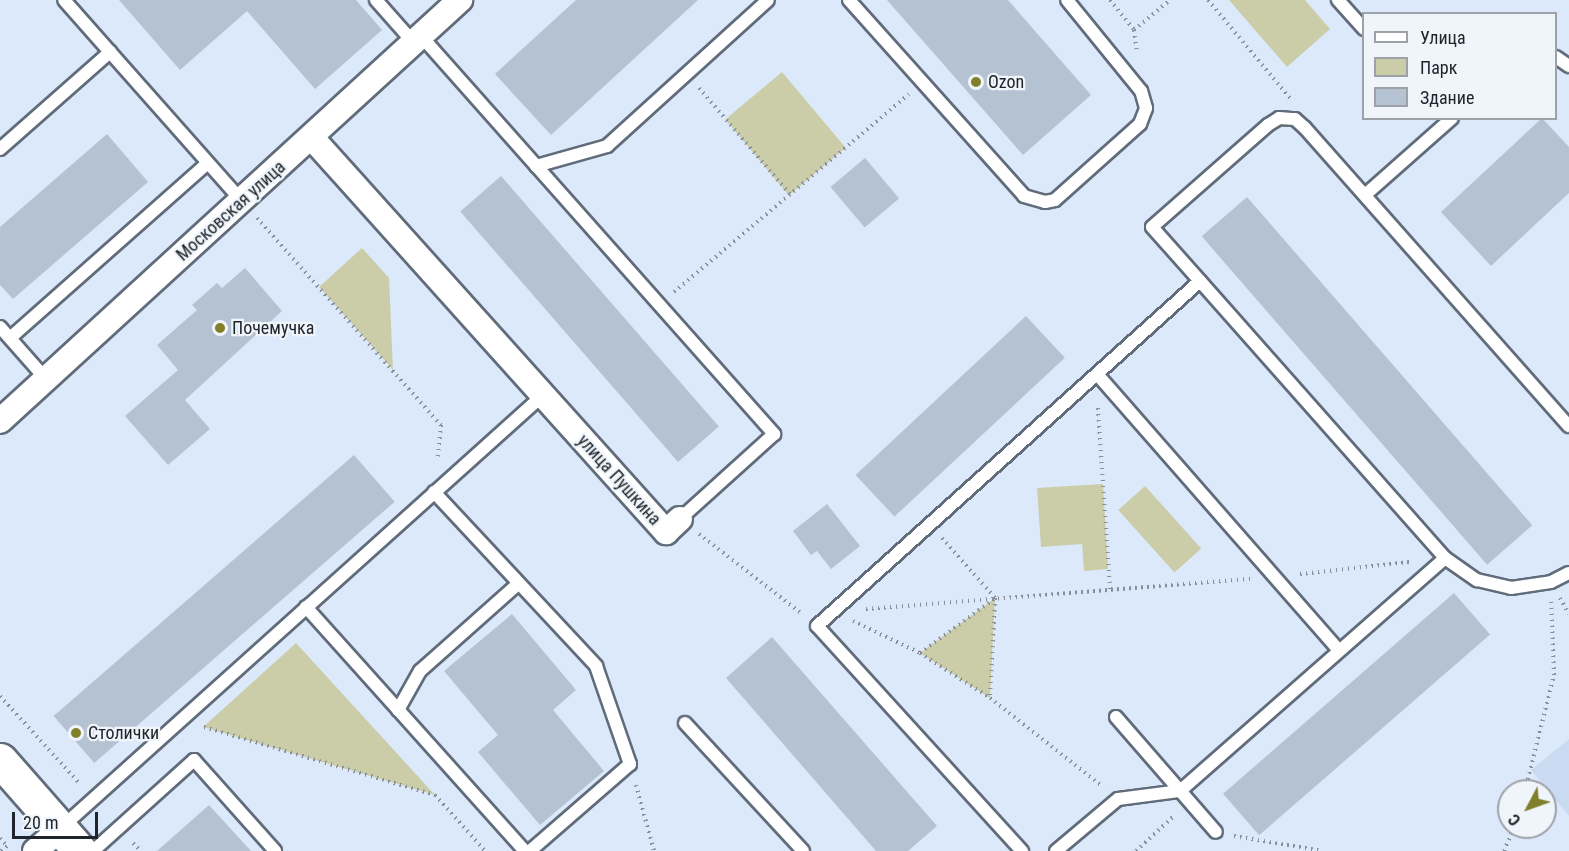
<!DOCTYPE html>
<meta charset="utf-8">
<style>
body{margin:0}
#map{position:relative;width:1569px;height:851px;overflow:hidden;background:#dce9fa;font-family:"Roboto Condensed",sans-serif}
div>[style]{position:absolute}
.built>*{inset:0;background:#cadbf1}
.green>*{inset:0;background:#cbcda9;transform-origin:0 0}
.building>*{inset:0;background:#b5c2d2;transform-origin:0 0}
.path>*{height:4px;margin-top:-2px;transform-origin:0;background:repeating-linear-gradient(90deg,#868f9b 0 1.5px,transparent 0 6px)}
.roads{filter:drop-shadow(2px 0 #616c7b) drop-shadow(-2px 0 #616c7b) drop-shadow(0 2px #616c7b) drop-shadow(0 -2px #616c7b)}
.lane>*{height:12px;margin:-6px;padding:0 6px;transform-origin:6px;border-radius:6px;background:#fff}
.street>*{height:24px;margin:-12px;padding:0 12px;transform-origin:12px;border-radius:12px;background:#fff}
.secondary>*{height:33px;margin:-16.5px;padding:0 16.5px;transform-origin:16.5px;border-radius:16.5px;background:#fff}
.dots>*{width:16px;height:16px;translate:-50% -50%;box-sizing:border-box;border:3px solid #f0f5fc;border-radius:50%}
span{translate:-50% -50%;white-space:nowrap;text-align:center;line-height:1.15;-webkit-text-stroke:4.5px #f0f5fc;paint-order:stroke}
.poi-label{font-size:18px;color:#20252b}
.left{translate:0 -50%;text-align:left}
.street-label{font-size:18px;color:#20252b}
.legend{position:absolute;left:1362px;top:12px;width:195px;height:108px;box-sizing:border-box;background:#f0f5fc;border:2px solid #9da2a8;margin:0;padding:8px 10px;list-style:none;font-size:18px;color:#20252b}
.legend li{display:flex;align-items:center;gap:12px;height:30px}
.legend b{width:30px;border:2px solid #9da2a8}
.north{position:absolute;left:1497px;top:779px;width:60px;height:60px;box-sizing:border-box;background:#f0f5fc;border:2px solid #9da2a8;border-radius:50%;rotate:229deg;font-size:16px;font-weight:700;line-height:24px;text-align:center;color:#20252b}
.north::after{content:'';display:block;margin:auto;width:21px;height:27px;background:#7f8029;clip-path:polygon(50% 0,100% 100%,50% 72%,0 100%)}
.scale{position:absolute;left:12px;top:812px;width:86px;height:27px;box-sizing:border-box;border:3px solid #20252b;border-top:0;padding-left:8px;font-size:18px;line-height:21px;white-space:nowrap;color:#20252b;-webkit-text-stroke:4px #f0f5fc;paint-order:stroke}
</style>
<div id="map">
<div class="built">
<i style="clip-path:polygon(1569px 739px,1569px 816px,1531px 770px)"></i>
</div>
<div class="green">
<i style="clip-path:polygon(1229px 0,1305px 0,1330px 29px,1287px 67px)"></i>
<i style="left:782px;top:72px;width:99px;height:74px;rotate:50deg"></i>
<i style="clip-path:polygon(362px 248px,389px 278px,393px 370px,319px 287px)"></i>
<i style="clip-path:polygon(1103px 484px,1108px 569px,1084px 571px,1082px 544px,1041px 547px,1037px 488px)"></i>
<i style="left:1145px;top:486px;width:84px;height:36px;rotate:48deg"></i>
<i style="clip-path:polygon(995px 598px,990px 698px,920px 653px)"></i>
<i style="clip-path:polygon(296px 643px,435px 795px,203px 727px)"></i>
</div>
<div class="building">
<i style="clip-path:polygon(119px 0,356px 0,382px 30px,315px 89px,247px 11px,180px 70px)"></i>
<i style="clip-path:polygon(576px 0,698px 0,551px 135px,495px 74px)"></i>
<i style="clip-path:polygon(887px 0,1008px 0,1091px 95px,1023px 155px)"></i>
<i style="clip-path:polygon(1542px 118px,1569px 147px,1569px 193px,1491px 266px,1441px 212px)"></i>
<i style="clip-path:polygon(107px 134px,148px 182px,13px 299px,0 285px,0 227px)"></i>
<i style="left:865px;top:158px;width:53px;height:45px;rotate:50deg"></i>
<i style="left:501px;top:176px;width:332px;height:54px;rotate:49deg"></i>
<i style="left:1247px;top:197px;width:435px;height:60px;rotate:49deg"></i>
<i style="clip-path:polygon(245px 268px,282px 311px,185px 400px,210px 429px,168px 465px,125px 416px,178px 370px,157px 345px,197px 310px,192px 305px,217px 283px,222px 288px)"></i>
<i style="left:1026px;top:316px;width:57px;height:233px;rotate:47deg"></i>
<i style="left:354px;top:455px;width:62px;height:398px;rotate:49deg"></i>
<i style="clip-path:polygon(827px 504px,860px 546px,831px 569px,817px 551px,811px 555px,793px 531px)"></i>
<i style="left:1454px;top:593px;width:55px;height:306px;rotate:49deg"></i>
<i style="clip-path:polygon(512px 614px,576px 690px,553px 710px,604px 771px,540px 825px,478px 752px,498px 735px,444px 671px)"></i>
<i style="clip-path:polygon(772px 637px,937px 826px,908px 851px,876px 851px,726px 678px)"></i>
<i style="clip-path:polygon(209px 805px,251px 851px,157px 851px)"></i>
</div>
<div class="path">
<i style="left:1110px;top:0;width:38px;rotate:51deg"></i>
<i style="left:1134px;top:30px;width:21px;rotate:82deg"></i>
<i style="left:1208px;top:0;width:128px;rotate:50.1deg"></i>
<i style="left:1134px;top:30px;width:47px;rotate:-39.8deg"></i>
<i style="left:699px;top:88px;width:140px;rotate:49.4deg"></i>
<i style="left:257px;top:218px;width:277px;rotate:48.4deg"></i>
<i style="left:441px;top:425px;width:36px;rotate:96deg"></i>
<i style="left:674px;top:292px;width:307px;rotate:-40.1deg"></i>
<i style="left:1098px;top:408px;width:182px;rotate:86.2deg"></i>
<i style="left:699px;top:534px;width:130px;rotate:37.8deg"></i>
<i style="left:942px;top:538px;width:80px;rotate:48.5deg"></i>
<i style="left:995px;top:598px;width:100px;rotate:92.9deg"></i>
<i style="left:1300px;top:574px;width:110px;rotate:-6.3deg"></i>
<i style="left:1560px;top:598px;width:18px;rotate:61deg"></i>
<i style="left:866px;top:609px;width:386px;rotate:-4.5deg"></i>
<i style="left:853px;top:621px;width:74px;rotate:25.5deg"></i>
<i style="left:920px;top:653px;width:83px;rotate:32.7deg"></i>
<i style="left:990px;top:698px;width:144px;rotate:38.2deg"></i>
<i style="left:920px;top:653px;width:92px;rotate:-36.1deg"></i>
<i style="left:0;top:696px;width:119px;rotate:47.7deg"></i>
<i style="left:204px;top:727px;width:241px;rotate:16.4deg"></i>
<i style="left:435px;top:795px;width:75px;rotate:48.2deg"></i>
<i style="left:636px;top:785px;width:68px;rotate:74.7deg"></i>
<i style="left:1525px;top:791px;width:120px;rotate:-76deg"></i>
<i style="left:1554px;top:675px;width:74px;rotate:-92.3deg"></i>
<i style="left:1234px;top:836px;width:90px;rotate:9.6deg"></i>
<i style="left:0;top:838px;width:11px;rotate:49deg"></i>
<i style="left:7px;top:846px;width:8px;rotate:140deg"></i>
<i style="left:133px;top:843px;width:11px;rotate:45deg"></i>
<i style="left:1136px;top:851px;width:53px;rotate:-42.7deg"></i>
<i style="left:1504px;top:851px;width:26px;rotate:-67deg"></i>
</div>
<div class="roads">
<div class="lane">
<i style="left:376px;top:0;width:57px;rotate:48.5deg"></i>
<i style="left:849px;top:0;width:263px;rotate:48.2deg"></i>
<i style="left:1024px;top:196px;width:22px;rotate:16deg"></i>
<i style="left:1045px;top:202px;width:10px;rotate:-11deg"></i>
<i style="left:1055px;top:200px;width:114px;rotate:-41.8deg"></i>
<i style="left:1140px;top:124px;width:17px;rotate:-69deg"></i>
<i style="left:1146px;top:108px;width:18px;rotate:-106deg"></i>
<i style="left:1141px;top:91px;width:117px;rotate:-129.1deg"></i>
<i style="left:1338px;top:0;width:39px;rotate:48deg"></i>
<i style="left:422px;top:37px;width:531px;rotate:48.44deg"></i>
<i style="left:774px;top:434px;width:127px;rotate:137.9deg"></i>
<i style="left:110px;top:52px;width:199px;rotate:48.5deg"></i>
<i style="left:1556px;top:57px;width:16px;rotate:35deg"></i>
<i style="left:0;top:149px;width:147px;rotate:-41.4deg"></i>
<i style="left:110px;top:52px;width:69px;rotate:-131.5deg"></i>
<i style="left:536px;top:166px;width:74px;rotate:-15.7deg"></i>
<i style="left:607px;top:146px;width:217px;rotate:-42.2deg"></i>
<i style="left:1365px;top:195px;width:116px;rotate:-41.5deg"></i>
<i style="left:1200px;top:281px;width:370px;rotate:48.5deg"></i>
<i style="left:0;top:327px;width:69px;rotate:48.5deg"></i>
<i style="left:10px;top:338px;width:264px;rotate:-41.5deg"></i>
<i style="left:1097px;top:374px;width:366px;rotate:48.8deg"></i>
<i style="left:434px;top:492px;width:238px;rotate:47deg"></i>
<i style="left:596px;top:666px;width:104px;rotate:70.9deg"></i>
<i style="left:630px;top:764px;width:133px;rotate:139deg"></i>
<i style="left:306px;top:607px;width:328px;rotate:48.1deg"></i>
<i style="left:398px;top:710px;width:45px;rotate:-60.6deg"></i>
<i style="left:420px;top:671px;width:132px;rotate:-41.6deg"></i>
<i style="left:1116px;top:717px;width:152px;rotate:49deg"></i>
<i style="left:685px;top:723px;width:174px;rotate:47.3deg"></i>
<i style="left:61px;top:828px;width:648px;rotate:-41.93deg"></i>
<i style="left:93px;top:851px;width:136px;rotate:-42deg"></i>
<i style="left:194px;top:760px;width:122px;rotate:48.3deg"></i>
<i style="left:1022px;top:851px;width:304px;rotate:-132.3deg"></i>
<i style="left:817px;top:626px;width:515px;rotate:-42.01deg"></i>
<i style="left:1200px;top:281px;width:72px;rotate:-131.6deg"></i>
<i style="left:1152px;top:227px;width:154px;rotate:-41.3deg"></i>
<i style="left:1268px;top:125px;width:13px;rotate:-32deg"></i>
<i style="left:1279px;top:118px;width:16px;rotate:4deg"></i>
<i style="left:1295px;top:119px;width:13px;rotate:42deg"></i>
<i style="left:1305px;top:128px;width:398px;rotate:48.5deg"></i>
<i style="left:1056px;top:851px;width:81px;rotate:-40deg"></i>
<i style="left:1118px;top:799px;width:63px;rotate:-7.4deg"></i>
<i style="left:1180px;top:791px;width:353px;rotate:-41.3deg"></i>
<i style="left:1445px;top:558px;width:39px;rotate:35deg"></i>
<i style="left:1477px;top:580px;width:35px;rotate:13deg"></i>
<i style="left:1511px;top:588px;width:40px;rotate:-8.5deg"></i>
<i style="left:1551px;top:582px;width:20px;rotate:-27deg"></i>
</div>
<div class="street">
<i style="left:312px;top:138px;width:530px;rotate:48.06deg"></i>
<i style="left:666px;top:532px;width:19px;rotate:-43deg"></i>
<i style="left:0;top:421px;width:624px;rotate:-42.47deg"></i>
<i style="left:35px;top:851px;width:33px;rotate:-41deg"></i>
</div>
<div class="secondary">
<i style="left:0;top:760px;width:121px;rotate:48.7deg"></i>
</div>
</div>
<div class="dots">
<i style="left:976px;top:82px;background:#7f8029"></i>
<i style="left:220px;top:328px;background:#7f8029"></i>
<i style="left:76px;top:733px;background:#7f8029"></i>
</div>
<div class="poi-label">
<span class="left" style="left:988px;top:82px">Ozon</span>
<span class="left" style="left:232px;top:328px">Почемучка</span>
<span class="left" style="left:88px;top:733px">Столички</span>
</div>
<div class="street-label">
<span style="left:231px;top:211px;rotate:-42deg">Московская улица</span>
<span style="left:619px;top:480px;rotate:48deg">улица Пушкина</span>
</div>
<ul class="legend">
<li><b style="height:8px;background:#fff"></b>Улица</li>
<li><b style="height:16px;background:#cbcda9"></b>Парк</li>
<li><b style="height:16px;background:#b5c2d2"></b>Здание</li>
</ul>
<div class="north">С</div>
<div class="scale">20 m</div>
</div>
